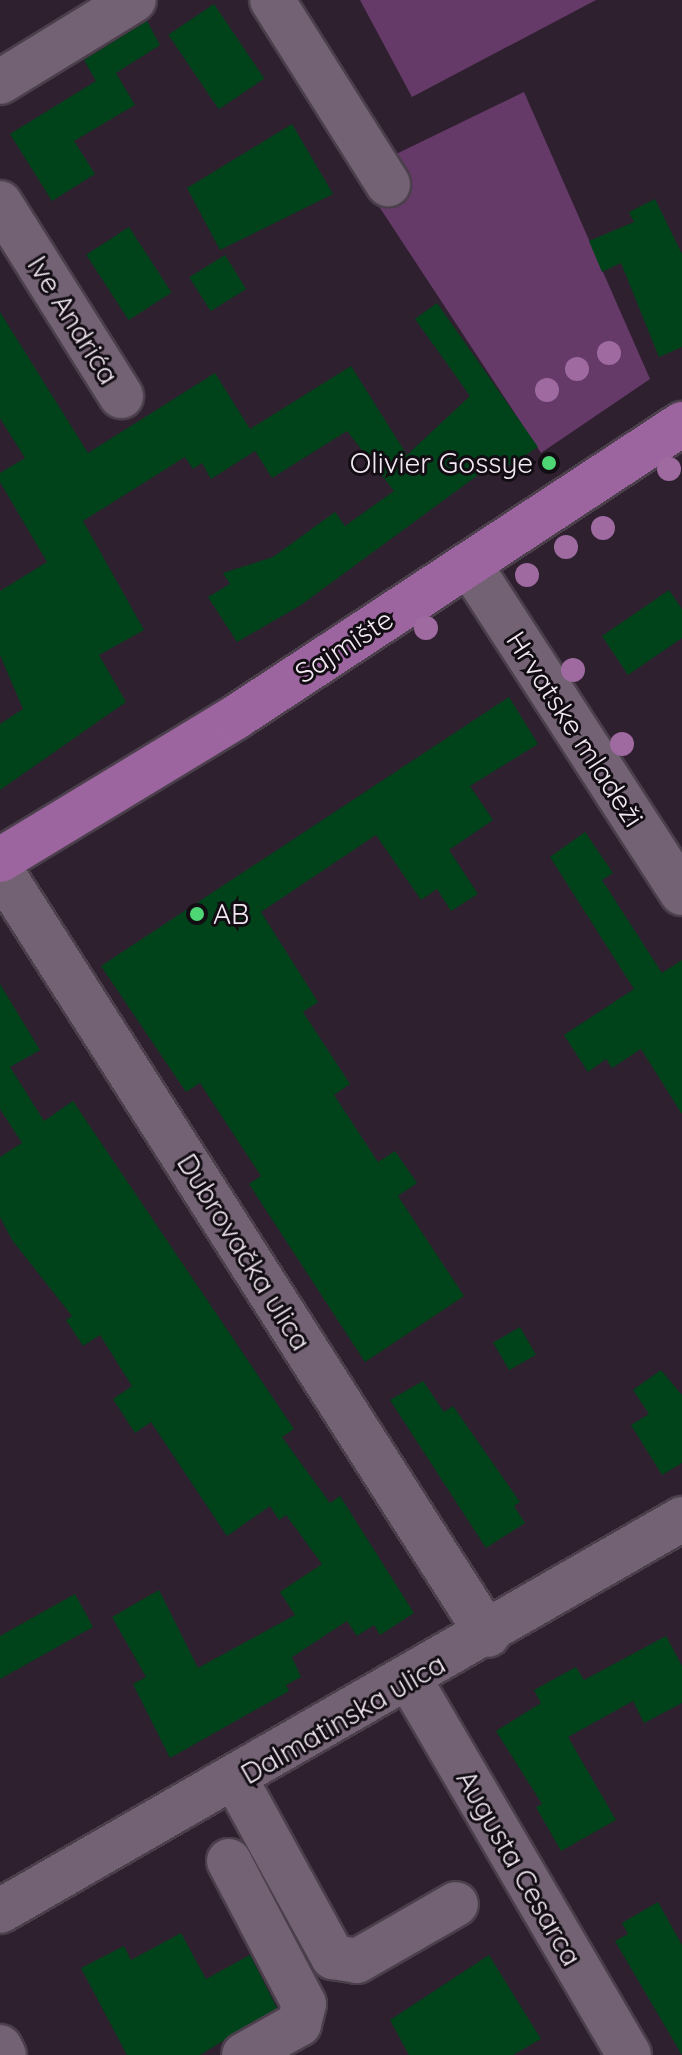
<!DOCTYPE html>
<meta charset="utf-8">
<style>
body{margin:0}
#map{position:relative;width:682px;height:2055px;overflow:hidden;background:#2e202f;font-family:Quicksand,sans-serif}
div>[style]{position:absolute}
.green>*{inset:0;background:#663a68}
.building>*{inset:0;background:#00431a;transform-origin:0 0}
.roads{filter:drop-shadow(2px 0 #4b3f4c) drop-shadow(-2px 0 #4b3f4c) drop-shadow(0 2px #4b3f4c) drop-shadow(0 -2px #4b3f4c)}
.minor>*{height:44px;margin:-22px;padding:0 22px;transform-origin:22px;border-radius:22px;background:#736273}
.major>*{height:44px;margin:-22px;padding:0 22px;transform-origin:22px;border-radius:22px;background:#9d659f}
.trees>*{width:24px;height:24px;margin:-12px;border-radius:50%;background:#9e6aa0}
.dots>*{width:22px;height:22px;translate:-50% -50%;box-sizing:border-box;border:4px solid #120c13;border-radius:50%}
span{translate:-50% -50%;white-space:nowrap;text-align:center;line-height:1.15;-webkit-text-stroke:6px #120c13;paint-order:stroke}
.street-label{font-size:28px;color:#f2e8f2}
.poi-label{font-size:28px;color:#f2e8f2}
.right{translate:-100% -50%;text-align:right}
.left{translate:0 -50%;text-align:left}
</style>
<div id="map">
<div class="green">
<i style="clip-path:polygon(360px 0,596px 0,412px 97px)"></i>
<i style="clip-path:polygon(524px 92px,650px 379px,541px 453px,357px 173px)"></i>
</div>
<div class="building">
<i style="left:214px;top:4px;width:90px;height:55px;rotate:56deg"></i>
<i style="clip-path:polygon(147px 21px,160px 45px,116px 73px,135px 105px,74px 141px,95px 174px,52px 201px,10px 134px,96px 81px,84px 60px)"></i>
<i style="clip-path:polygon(292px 124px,333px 194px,220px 250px,187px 188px)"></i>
<i style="clip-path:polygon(655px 199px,682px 254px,682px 347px,659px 357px,621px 263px,602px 272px,589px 241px,634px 222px,629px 212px)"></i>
<i style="left:129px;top:227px;width:78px;height:51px;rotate:57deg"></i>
<i style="left:225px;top:255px;width:40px;height:42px;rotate:58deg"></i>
<i style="clip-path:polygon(437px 303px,538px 447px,494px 475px,489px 467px,301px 605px,237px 642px,208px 597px,230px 584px,223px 573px,273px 557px,335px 512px,345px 526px,394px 491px,347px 431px,272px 478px,255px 451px,211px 479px,202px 463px,193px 469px,185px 457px,83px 521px,144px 630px,99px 655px,126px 702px,0 790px,0 724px,23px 709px,0 655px,0 591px,47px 562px,0 482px,0 473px,25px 458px,0 418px,0 312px,88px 453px,215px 373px,250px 429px,351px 366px,407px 455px,470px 396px,415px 319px)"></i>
<i style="clip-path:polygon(669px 590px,682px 609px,682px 638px,628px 675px,602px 636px)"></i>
<i style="clip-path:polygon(509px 697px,538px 744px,470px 786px,493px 820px,449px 850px,478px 894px,451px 911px,437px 889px,421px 900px,376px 835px,261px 912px,318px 1002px,303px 1012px,350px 1084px,334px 1095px,378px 1162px,395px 1151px,417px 1183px,398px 1196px,464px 1296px,365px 1362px,249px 1184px,261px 1176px,200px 1083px,186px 1092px,101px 966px)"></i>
<i style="clip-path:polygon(585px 832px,613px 873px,602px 880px,662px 973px,682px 960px,682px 1114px,641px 1049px,612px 1068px,606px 1059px,588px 1072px,564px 1035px,634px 989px,550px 857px)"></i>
<i style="clip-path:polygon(0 984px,40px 1050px,10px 1067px,44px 1121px,73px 1101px,294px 1429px,282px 1437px,330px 1503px,340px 1496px,414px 1613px,380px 1635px,374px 1625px,357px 1636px,347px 1621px,292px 1657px,301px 1677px,286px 1685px,289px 1691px,170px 1758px,133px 1684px,146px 1677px,112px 1617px,159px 1590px,198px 1668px,295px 1615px,280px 1592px,322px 1564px,286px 1515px,279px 1520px,270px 1506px,227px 1536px,151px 1422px,135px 1433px,113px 1399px,132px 1386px,100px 1335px,83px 1346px,66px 1320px,72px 1316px,12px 1240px,0 1217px,0 1157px,22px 1143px,0 1109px)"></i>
<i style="left:520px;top:1327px;width:32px;height:31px;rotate:60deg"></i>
<i style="clip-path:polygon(661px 1370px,682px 1395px,682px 1463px,662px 1475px,631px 1425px,649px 1414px,633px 1390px)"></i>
<i style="clip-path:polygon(423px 1381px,444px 1412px,453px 1406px,520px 1502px,514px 1506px,525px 1523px,486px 1548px,390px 1400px)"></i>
<i style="clip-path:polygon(75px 1594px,93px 1627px,0 1679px,0 1636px)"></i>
<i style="clip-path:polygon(666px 1636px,682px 1666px,682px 1703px,644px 1723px,633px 1701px,568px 1737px,616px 1820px,561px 1851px,536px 1807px,542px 1804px,496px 1731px,541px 1703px,534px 1690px,576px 1667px,584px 1680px)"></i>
<i style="clip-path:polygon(658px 1902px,682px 1945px,682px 2055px,615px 1941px,628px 1934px,622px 1923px)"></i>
<i style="clip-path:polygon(181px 1933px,206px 1979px,250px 1955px,277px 2008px,200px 2055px,127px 2055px,81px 1968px,124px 1946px,131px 1960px)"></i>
<i style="clip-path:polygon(489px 1955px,541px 2039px,513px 2055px,409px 2055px,390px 2020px)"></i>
</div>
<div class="roads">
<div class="minor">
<i style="left:272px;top:0;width:218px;rotate:57.8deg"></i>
<i style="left:0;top:82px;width:157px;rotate:-31.5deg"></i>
<i style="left:0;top:203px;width:228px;rotate:57.9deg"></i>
<i style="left:469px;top:564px;width:392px;rotate:57.1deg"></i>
<i style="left:0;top:869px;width:908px;rotate:57.5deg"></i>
<i style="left:410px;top:1680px;width:434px;rotate:59.7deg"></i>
<i style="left:236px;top:1780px;width:202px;rotate:61.3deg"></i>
<i style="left:333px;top:1957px;width:24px;rotate:9deg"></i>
<i style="left:357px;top:1961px;width:114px;rotate:-29.9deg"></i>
<i style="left:229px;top:1861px;width:161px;rotate:62.3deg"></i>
<i style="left:304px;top:2004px;width:21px;rotate:104deg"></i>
<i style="left:299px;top:2024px;width:63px;rotate:150.6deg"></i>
<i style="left:0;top:1911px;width:787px;rotate:-29.89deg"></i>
<i style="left:0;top:2047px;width:9px;rotate:63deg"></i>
</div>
<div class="major">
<i style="left:0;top:860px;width:276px;rotate:-31.2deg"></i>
<i style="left:236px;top:717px;width:534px;rotate:-33.3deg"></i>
</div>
</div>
<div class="trees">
<i style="left:609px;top:353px"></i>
<i style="left:577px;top:369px"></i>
<i style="left:547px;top:390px"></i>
<i style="left:669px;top:469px"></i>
<i style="left:603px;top:528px"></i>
<i style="left:566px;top:547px"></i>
<i style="left:527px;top:575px"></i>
<i style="left:426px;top:628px"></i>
<i style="left:573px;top:670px"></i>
<i style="left:622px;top:744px"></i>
</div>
<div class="dots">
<i style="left:549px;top:463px;background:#4ed675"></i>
<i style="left:197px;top:914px;background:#4ed675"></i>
</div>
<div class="street-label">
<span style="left:73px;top:320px;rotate:58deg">Ive Andrića</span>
<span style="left:344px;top:646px;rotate:-33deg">Sajmište</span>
<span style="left:575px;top:729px;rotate:57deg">Hrvatske mladeži</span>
<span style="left:244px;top:1252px;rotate:58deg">Dubrovačka ulica</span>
<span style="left:343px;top:1719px;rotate:-30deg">Dalmatinska ulica</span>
<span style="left:519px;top:1868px;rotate:60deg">Augusta Cesarca</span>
</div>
<div class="poi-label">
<span class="right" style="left:533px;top:463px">Olivier Gossye</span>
<span class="left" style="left:213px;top:914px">AB</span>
</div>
</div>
